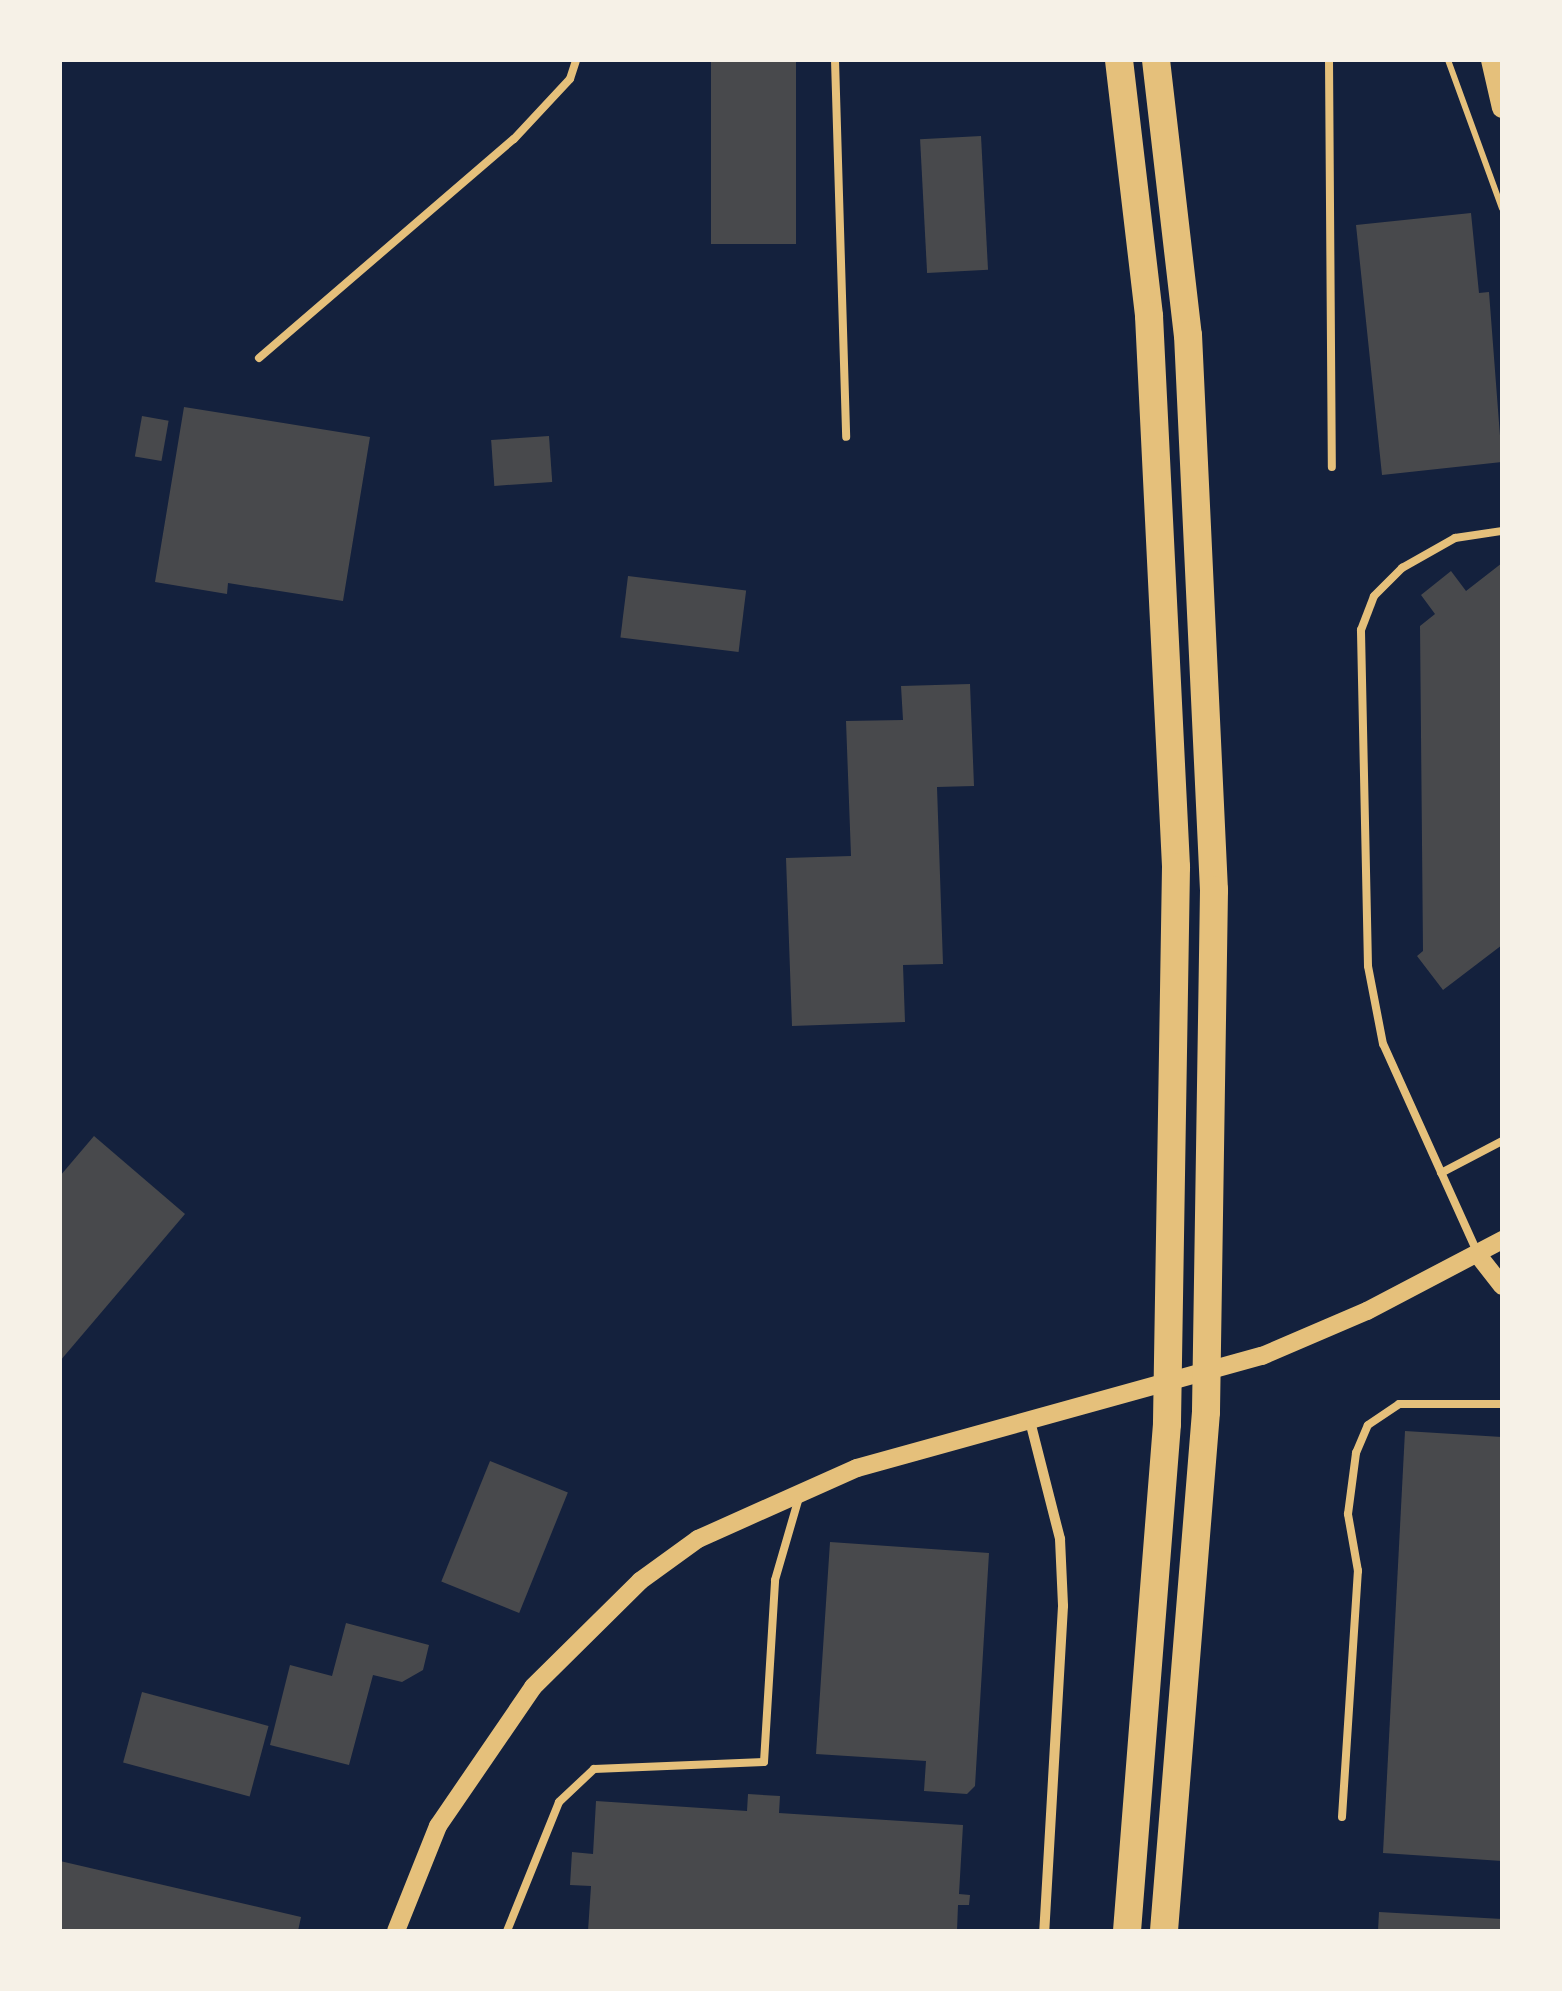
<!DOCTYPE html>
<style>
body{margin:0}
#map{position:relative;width:1562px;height:1991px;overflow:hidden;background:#14213d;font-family:"Alegreya Sans",sans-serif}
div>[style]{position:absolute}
.building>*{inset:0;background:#48494c;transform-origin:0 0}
.path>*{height:6px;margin:-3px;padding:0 3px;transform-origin:3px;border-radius:3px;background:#e5c07b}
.service>*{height:8px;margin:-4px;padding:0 4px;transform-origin:4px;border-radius:4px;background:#e5c07b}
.minor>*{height:10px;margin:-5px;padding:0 5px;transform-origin:5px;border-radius:5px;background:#e5c07b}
.tertiary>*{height:18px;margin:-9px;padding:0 9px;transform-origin:9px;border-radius:9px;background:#e5c07b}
.secondary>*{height:20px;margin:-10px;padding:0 10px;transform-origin:10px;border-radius:10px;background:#e5c07b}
.trunk>*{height:28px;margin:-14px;padding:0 14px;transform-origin:14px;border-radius:14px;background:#e5c07b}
span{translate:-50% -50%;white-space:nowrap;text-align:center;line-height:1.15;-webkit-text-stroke:8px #f6f1e7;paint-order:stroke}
.frame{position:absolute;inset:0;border:62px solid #f6f1e7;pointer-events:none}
</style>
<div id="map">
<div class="building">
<i style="left:711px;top:60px;width:85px;height:184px"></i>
<i style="left:981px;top:136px;width:134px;height:61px;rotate:87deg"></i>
<i style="clip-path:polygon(1471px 213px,1479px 293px,1489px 292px,1502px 462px,1382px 475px,1356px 225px)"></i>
<i style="clip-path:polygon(184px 407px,370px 437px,343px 601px,228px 583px,227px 594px,155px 582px)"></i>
<i style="left:142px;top:416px;width:27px;height:41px;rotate:10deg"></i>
<i style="left:549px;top:436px;width:46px;height:58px;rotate:86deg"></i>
<i style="clip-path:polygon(1502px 563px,1502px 945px,1443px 990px,1417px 956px,1423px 951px,1420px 626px,1435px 614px,1421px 595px,1451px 571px,1466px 591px)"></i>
<i style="left:628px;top:576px;width:119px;height:62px;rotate:7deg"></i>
<i style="clip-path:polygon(970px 684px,974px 786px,937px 787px,943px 964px,903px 965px,905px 1022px,792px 1026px,786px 858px,851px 856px,846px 721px,903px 720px,901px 686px)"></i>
<i style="clip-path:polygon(94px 1136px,185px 1214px,60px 1361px,60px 1176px)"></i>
<i style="clip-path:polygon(1405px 1431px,1502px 1437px,1502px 1861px,1383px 1853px)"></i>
<i style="left:490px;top:1461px;width:84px;height:130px;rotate:22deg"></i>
<i style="clip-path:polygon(830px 1542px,989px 1553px,975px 1786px,967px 1794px,924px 1791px,926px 1761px,816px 1754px)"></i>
<i style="clip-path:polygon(346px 1623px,429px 1645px,423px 1670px,402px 1682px,373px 1675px,349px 1765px,270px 1745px,290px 1665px,332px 1676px)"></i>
<i style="left:142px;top:1692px;width:131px;height:73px;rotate:15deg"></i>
<i style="clip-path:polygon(748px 1794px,780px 1796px,779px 1813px,963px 1825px,959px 1894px,970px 1895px,969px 1905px,958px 1905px,957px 1931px,588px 1931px,591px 1886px,570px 1885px,572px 1852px,593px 1854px,596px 1801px,747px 1811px)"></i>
<i style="clip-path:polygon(60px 1861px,301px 1917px,298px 1931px,60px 1931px)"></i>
<i style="clip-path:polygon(1379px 1912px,1502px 1919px,1502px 1931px,1378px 1931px)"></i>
</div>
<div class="path">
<i style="left:1448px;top:60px;width:158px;rotate:70deg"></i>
</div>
<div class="service">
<i style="left:835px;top:60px;width:377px;rotate:88.3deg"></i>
<i style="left:1329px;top:60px;width:407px;rotate:89.6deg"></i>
<i style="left:259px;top:358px;width:336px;rotate:-40.7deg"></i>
<i style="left:514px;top:139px;width:82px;rotate:-47deg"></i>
<i style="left:570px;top:79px;width:20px;rotate:-72deg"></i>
<i style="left:1441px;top:1173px;width:69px;rotate:-27.7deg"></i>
<i style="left:1478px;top:1254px;width:230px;rotate:-114.3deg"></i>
<i style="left:1383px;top:1044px;width:79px;rotate:-100.9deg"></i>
<i style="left:1368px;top:966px;width:336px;rotate:-91.2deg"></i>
<i style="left:1361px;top:630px;width:36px;rotate:-69deg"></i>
<i style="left:1374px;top:596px;width:40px;rotate:-45deg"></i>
<i style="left:1402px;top:568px;width:61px;rotate:-29.5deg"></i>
<i style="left:1455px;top:538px;width:48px;rotate:-8.5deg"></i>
<i style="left:1342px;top:1817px;width:247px;rotate:-86.3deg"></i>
<i style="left:1358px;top:1571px;width:58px;rotate:-100deg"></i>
<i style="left:1348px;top:1514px;width:62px;rotate:-82.5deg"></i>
<i style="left:1356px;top:1453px;width:30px;rotate:-67deg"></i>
<i style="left:1368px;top:1425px;width:37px;rotate:-34deg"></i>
<i style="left:1399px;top:1404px;width:103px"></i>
<i style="left:507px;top:1931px;width:139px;rotate:-68deg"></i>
<i style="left:559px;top:1802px;width:48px;rotate:-43.3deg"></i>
<i style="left:594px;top:1769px;width:170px;rotate:-2.4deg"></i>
<i style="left:764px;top:1762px;width:182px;rotate:-86.5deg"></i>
<i style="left:775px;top:1580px;width:90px;rotate:-73.8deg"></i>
</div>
<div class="minor">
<i style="left:1031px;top:1425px;width:118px;rotate:75.7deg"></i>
<i style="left:1060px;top:1539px;width:67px;rotate:87.4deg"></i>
<i style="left:1063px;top:1606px;width:326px;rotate:93.3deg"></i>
</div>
<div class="tertiary">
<i style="left:1478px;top:1255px;width:39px;rotate:52deg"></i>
<i style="left:396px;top:1931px;width:113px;rotate:-68.2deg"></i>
<i style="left:438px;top:1826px;width:168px;rotate:-55.6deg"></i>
<i style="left:533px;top:1687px;width:151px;rotate:-44.7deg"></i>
<i style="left:640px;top:1581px;width:72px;rotate:-35.9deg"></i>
<i style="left:698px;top:1539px;width:174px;rotate:-24.1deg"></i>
<i style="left:857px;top:1468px;width:420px;rotate:-15.5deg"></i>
<i style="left:1262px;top:1356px;width:114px;rotate:-23.2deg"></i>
<i style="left:1367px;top:1311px;width:153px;rotate:-27.7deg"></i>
</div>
<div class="secondary">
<i style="left:1491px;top:60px;width:49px;rotate:77.1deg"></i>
</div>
<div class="trunk">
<i style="left:1119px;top:60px;width:258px;rotate:83.3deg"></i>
<i style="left:1149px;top:316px;width:552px;rotate:87.19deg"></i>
<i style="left:1176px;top:867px;width:557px;rotate:90.93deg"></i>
<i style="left:1167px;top:1424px;width:509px;rotate:94.51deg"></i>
<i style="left:1156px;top:60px;width:277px;rotate:83.4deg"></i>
<i style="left:1188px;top:335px;width:556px;rotate:87.32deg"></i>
<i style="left:1214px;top:890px;width:522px;rotate:90.88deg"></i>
<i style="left:1206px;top:1412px;width:521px;rotate:94.63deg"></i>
</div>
<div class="frame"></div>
</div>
